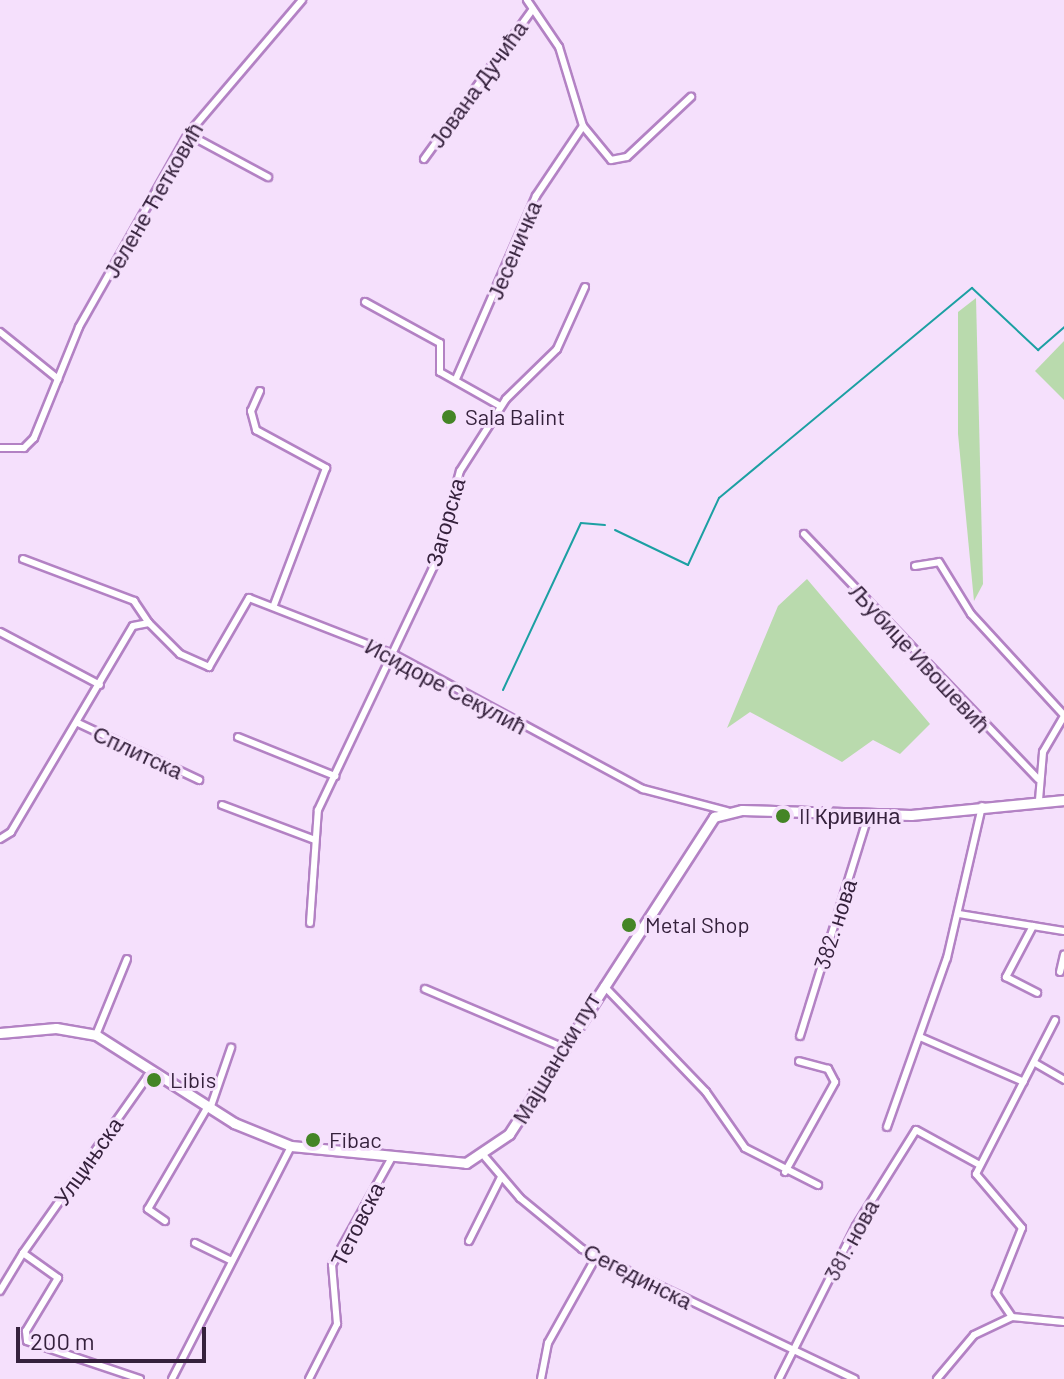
<!DOCTYPE html>
<meta charset="utf-8">
<style>
body{margin:0}
#map{position:relative;width:1064px;height:1379px;overflow:hidden;background:#f5e0fc;font-family:Barlow,sans-serif}
div>[style]{position:absolute}
.green>*{inset:0;background:#b9daad}
.stream>*{height:2px;margin:-1px;padding:0 1px;transform-origin:1px;border-radius:1px;background:#1ca0a3}
.roads{filter:drop-shadow(2px 0 #b382c4) drop-shadow(-2px 0 #b382c4) drop-shadow(0 2px #b382c4) drop-shadow(0 -2px #b382c4)}
.street>*{height:6px;margin:-3px;padding:0 3px;transform-origin:3px;border-radius:3px;background:#fff}
.secondary>*{height:9px;margin:-4.5px;padding:0 4.5px;transform-origin:4.5px;border-radius:4.5px;background:#fff}
.dots>*{width:22px;height:22px;translate:-50% -50%;box-sizing:border-box;border:4px solid #f5e0fc;border-radius:50%}
span{translate:-50% -50%;white-space:nowrap;text-align:center;line-height:1.15;-webkit-text-stroke:6px #f5e0fc;paint-order:stroke}
.street-label{font-size:22px;color:#35213c}
.poi-label{font-size:22px;color:#35213c}
.left{translate:0 -50%;text-align:left}
.scale{position:absolute;left:16px;top:1327px;width:190px;height:36px;box-sizing:border-box;border:4px solid #35213c;border-top:0;padding-left:10px;font-size:24px;line-height:28px;white-space:nowrap;color:#35213c;-webkit-text-stroke:6px #f5e0fc;paint-order:stroke}
</style>
<div id="map">
<div class="green">
<i style="clip-path:polygon(976px 298px,983px 584px,974px 601px,958px 434px,958px 312px)"></i>
<i style="clip-path:polygon(1064px 341px,1064px 400px,1035px 371px)"></i>
<i style="clip-path:polygon(807px 579px,930px 724px,900px 754px,873px 740px,842px 762px,750px 712px,727px 728px,778px 606px)"></i>
</div>
<div class="stream">
<i style="left:615px;top:530px;width:81px;rotate:25.6deg"></i>
<i style="left:688px;top:565px;width:74px;rotate:-65.2deg"></i>
<i style="left:719px;top:498px;width:329px;rotate:-39.7deg"></i>
<i style="left:972px;top:288px;width:91px;rotate:43.2deg"></i>
<i style="left:1038px;top:350px;width:35px;rotate:-41deg"></i>
<i style="left:503px;top:690px;width:184px;rotate:-65deg"></i>
<i style="left:581px;top:523px;width:24px;rotate:5deg"></i>
</div>
<div class="roads">
<div class="street">
<i style="left:527px;top:0;width:57px;rotate:55.8deg"></i>
<i style="left:559px;top:47px;width:83px;rotate:73.1deg"></i>
<i style="left:583px;top:126px;width:44px;rotate:50.5deg"></i>
<i style="left:611px;top:160px;width:16px;rotate:-11deg"></i>
<i style="left:627px;top:157px;width:88px;rotate:-43.2deg"></i>
<i style="left:188px;top:134px;width:91px;rotate:28.3deg"></i>
<i style="left:424px;top:159px;width:185px;rotate:-54deg"></i>
<i style="left:365px;top:302px;width:85px;rotate:28.7deg"></i>
<i style="left:440px;top:343px;width:29px;rotate:90deg"></i>
<i style="left:440px;top:372px;width:69px;rotate:29.5deg"></i>
<i style="left:0;top:332px;width:75px;rotate:39deg"></i>
<i style="left:456px;top:379px;width:200px;rotate:-66.4deg"></i>
<i style="left:536px;top:196px;width:84px;rotate:-56.1deg"></i>
<i style="left:260px;top:391px;width:22px;rotate:114deg"></i>
<i style="left:251px;top:411px;width:20px;rotate:75deg"></i>
<i style="left:256px;top:430px;width:80px;rotate:28.5deg"></i>
<i style="left:326px;top:468px;width:147px;rotate:110.8deg"></i>
<i style="left:0;top:448px;width:24px"></i>
<i style="left:24px;top:448px;width:14px;rotate:-45deg"></i>
<i style="left:34px;top:438px;width:120px;rotate:-67.9deg"></i>
<i style="left:79px;top:327px;width:222px;rotate:-60.5deg"></i>
<i style="left:188px;top:134px;width:176px;rotate:-49.6deg"></i>
<i style="left:804px;top:534px;width:339px;rotate:46.3deg"></i>
<i style="left:23px;top:559px;width:119px;rotate:20.7deg"></i>
<i style="left:134px;top:601px;width:27px;rotate:56deg"></i>
<i style="left:915px;top:566px;width:24px;rotate:-9deg"></i>
<i style="left:939px;top:562px;width:61px;rotate:58.4deg"></i>
<i style="left:971px;top:614px;width:137px;rotate:47.4deg"></i>
<i style="left:0;top:632px;width:113px;rotate:27.9deg"></i>
<i style="left:78px;top:723px;width:134px;rotate:25.2deg"></i>
<i style="left:238px;top:737px;width:105px;rotate:21.9deg"></i>
<i style="left:1039px;top:800px;width:48px;rotate:-85.2deg"></i>
<i style="left:1043px;top:752px;width:42px;rotate:-59.7deg"></i>
<i style="left:222px;top:805px;width:99px;rotate:20.6deg"></i>
<i style="left:0;top:839px;width:13px;rotate:-32deg"></i>
<i style="left:11px;top:832px;width:239px;rotate:-59.4deg"></i>
<i style="left:133px;top:626px;width:16px;rotate:-11deg"></i>
<i style="left:149px;top:623px;width:44px;rotate:45deg"></i>
<i style="left:180px;top:654px;width:32px;rotate:24deg"></i>
<i style="left:209px;top:667px;width:80px;rotate:-59.9deg"></i>
<i style="left:249px;top:598px;width:157px;rotate:21.3deg"></i>
<i style="left:395px;top:655px;width:282px;rotate:28.4deg"></i>
<i style="left:643px;top:789px;width:87px;rotate:14.7deg"></i>
<i style="left:959px;top:914px;width:106px;rotate:9.2deg"></i>
<i style="left:310px;top:923px;width:113px;rotate:-86deg"></i>
<i style="left:318px;top:810px;width:272px;rotate:-64.6deg"></i>
<i style="left:435px;top:564px;width:96px;rotate:-75deg"></i>
<i style="left:460px;top:471px;width:85px;rotate:-57.4deg"></i>
<i style="left:506px;top:399px;width:71px;rotate:-44.4deg"></i>
<i style="left:557px;top:349px;width:68px;rotate:-65.7deg"></i>
<i style="left:1033px;top:926px;width:58px;rotate:117.9deg"></i>
<i style="left:1006px;top:977px;width:35px;rotate:27deg"></i>
<i style="left:1060px;top:972px;width:18px;rotate:-77deg"></i>
<i style="left:604px;top:986px;width:147px;rotate:46.1deg"></i>
<i style="left:706px;top:1092px;width:68px;rotate:55.1deg"></i>
<i style="left:745px;top:1148px;width:82px;rotate:26.9deg"></i>
<i style="left:425px;top:989px;width:149px;rotate:22.9deg"></i>
<i style="left:96px;top:1035px;width:82px;rotate:-67.8deg"></i>
<i style="left:800px;top:1036px;width:233px;rotate:-72.8deg"></i>
<i style="left:920px;top:1037px;width:113px;rotate:23.4deg"></i>
<i style="left:1035px;top:1063px;width:34px;rotate:30deg"></i>
<i style="left:210px;top:1109px;width:65px;rotate:-71deg"></i>
<i style="left:887px;top:1127px;width:179px;rotate:-70.5deg"></i>
<i style="left:947px;top:958px;width:156px;rotate:-77deg"></i>
<i style="left:485px;top:1157px;width:54px;rotate:49.5deg"></i>
<i style="left:520px;top:1198px;width:80px;rotate:39.4deg"></i>
<i style="left:582px;top:1249px;width:302px;rotate:25.5deg"></i>
<i style="left:785px;top:1172px;width:103px;rotate:-60.9deg"></i>
<i style="left:835px;top:1082px;width:15px;rotate:-118deg"></i>
<i style="left:828px;top:1069px;width:30px;rotate:-165deg"></i>
<i style="left:165px;top:1221px;width:21px;rotate:-145deg"></i>
<i style="left:148px;top:1209px;width:117px;rotate:-59.7deg"></i>
<i style="left:469px;top:1241px;width:72px;rotate:-63.4deg"></i>
<i style="left:195px;top:1243px;width:39px;rotate:26deg"></i>
<i style="left:0;top:1291px;width:44px;rotate:-58.8deg"></i>
<i style="left:1012px;top:1317px;width:29px;rotate:-124deg"></i>
<i style="left:996px;top:1293px;width:70px;rotate:-68.2deg"></i>
<i style="left:1022px;top:1228px;width:71px;rotate:-130.4deg"></i>
<i style="left:976px;top:1174px;width:173px;rotate:-62.8deg"></i>
<i style="left:140px;top:1379px;width:119px;rotate:-161.4deg"></i>
<i style="left:27px;top:1341px;width:10px;rotate:-96deg"></i>
<i style="left:26px;top:1331px;width:62px;rotate:-58.9deg"></i>
<i style="left:58px;top:1278px;width:43px;rotate:-144.5deg"></i>
<i style="left:23px;top:1253px;width:224px;rotate:-54.8deg"></i>
<i style="left:172px;top:1379px;width:262px;rotate:-62.9deg"></i>
<i style="left:309px;top:1379px;width:62px;rotate:-63deg"></i>
<i style="left:337px;top:1324px;width:59px;rotate:-94.8deg"></i>
<i style="left:332px;top:1265px;width:121px;rotate:-60.9deg"></i>
<i style="left:541px;top:1379px;width:37px;rotate:-79deg"></i>
<i style="left:548px;top:1343px;width:98px;rotate:-60.8deg"></i>
<i style="left:779px;top:1379px;width:171px;rotate:-63.3deg"></i>
<i style="left:856px;top:1226px;width:113px;rotate:-58deg"></i>
<i style="left:916px;top:1130px;width:73px;rotate:28.7deg"></i>
<i style="left:937px;top:1379px;width:57px;rotate:-49.9deg"></i>
<i style="left:974px;top:1335px;width:42px;rotate:-25.3deg"></i>
<i style="left:1012px;top:1317px;width:52px;rotate:5.5deg"></i>
</div>
<div class="secondary">
<i style="left:0;top:1033px;width:56px;rotate:-5.1deg"></i>
<i style="left:56px;top:1028px;width:41px;rotate:9.9deg"></i>
<i style="left:96px;top:1035px;width:164px;rotate:32.5deg"></i>
<i style="left:234px;top:1123px;width:61px;rotate:22deg"></i>
<i style="left:291px;top:1146px;width:176px;rotate:5.5deg"></i>
<i style="left:466px;top:1163px;width:52px;rotate:-34deg"></i>
<i style="left:509px;top:1134px;width:378px;rotate:-57.1deg"></i>
<i style="left:714px;top:817px;width:29px;rotate:-14deg"></i>
<i style="left:742px;top:810px;width:169px;rotate:1.7deg"></i>
<i style="left:911px;top:815px;width:154px;rotate:-5.6deg"></i>
</div>
</div>
<div class="dots">
<i style="left:449px;top:417px;background:#448526"></i>
<i style="left:783px;top:816px;background:#448526"></i>
<i style="left:629px;top:925px;background:#448526"></i>
<i style="left:154px;top:1080px;background:#448526"></i>
<i style="left:313px;top:1140px;background:#448526"></i>
</div>
<div class="street-label">
<span style="left:478px;top:84px;rotate:-54deg">Јована Дучића</span>
<span style="left:153px;top:200px;rotate:-60deg">Јелене Ћетковић</span>
<span style="left:514px;top:250px;rotate:-67deg">Јесеничка</span>
<span style="left:445px;top:522px;rotate:-74deg">Загорска</span>
<span style="left:920px;top:658px;rotate:47deg">Љубице Ивошевић</span>
<span style="left:446px;top:686px;rotate:28deg">Исидоре Секулић</span>
<span style="left:138px;top:752px;rotate:25deg">Сплитска</span>
<span style="left:835px;top:924px;rotate:-72deg">382. нова</span>
<span style="left:556px;top:1058px;rotate:-59deg">Мајшански пут</span>
<span style="left:88px;top:1161px;rotate:-55deg">Улцињска</span>
<span style="left:357px;top:1224px;rotate:-63deg">Тетовска</span>
<span style="left:851px;top:1240px;rotate:-61deg">381. нова</span>
<span style="left:638px;top:1276px;rotate:27deg">Сегединска</span>
</div>
<div class="poi-label">
<span class="left" style="left:465px;top:417px">Sala Balint</span>
<span class="left" style="left:799px;top:816px">II Кривина</span>
<span class="left" style="left:645px;top:925px">Metal Shop</span>
<span class="left" style="left:170px;top:1080px">Libis</span>
<span class="left" style="left:329px;top:1140px">Fibac</span>
</div>
<div class="scale">200 m</div>
</div>
